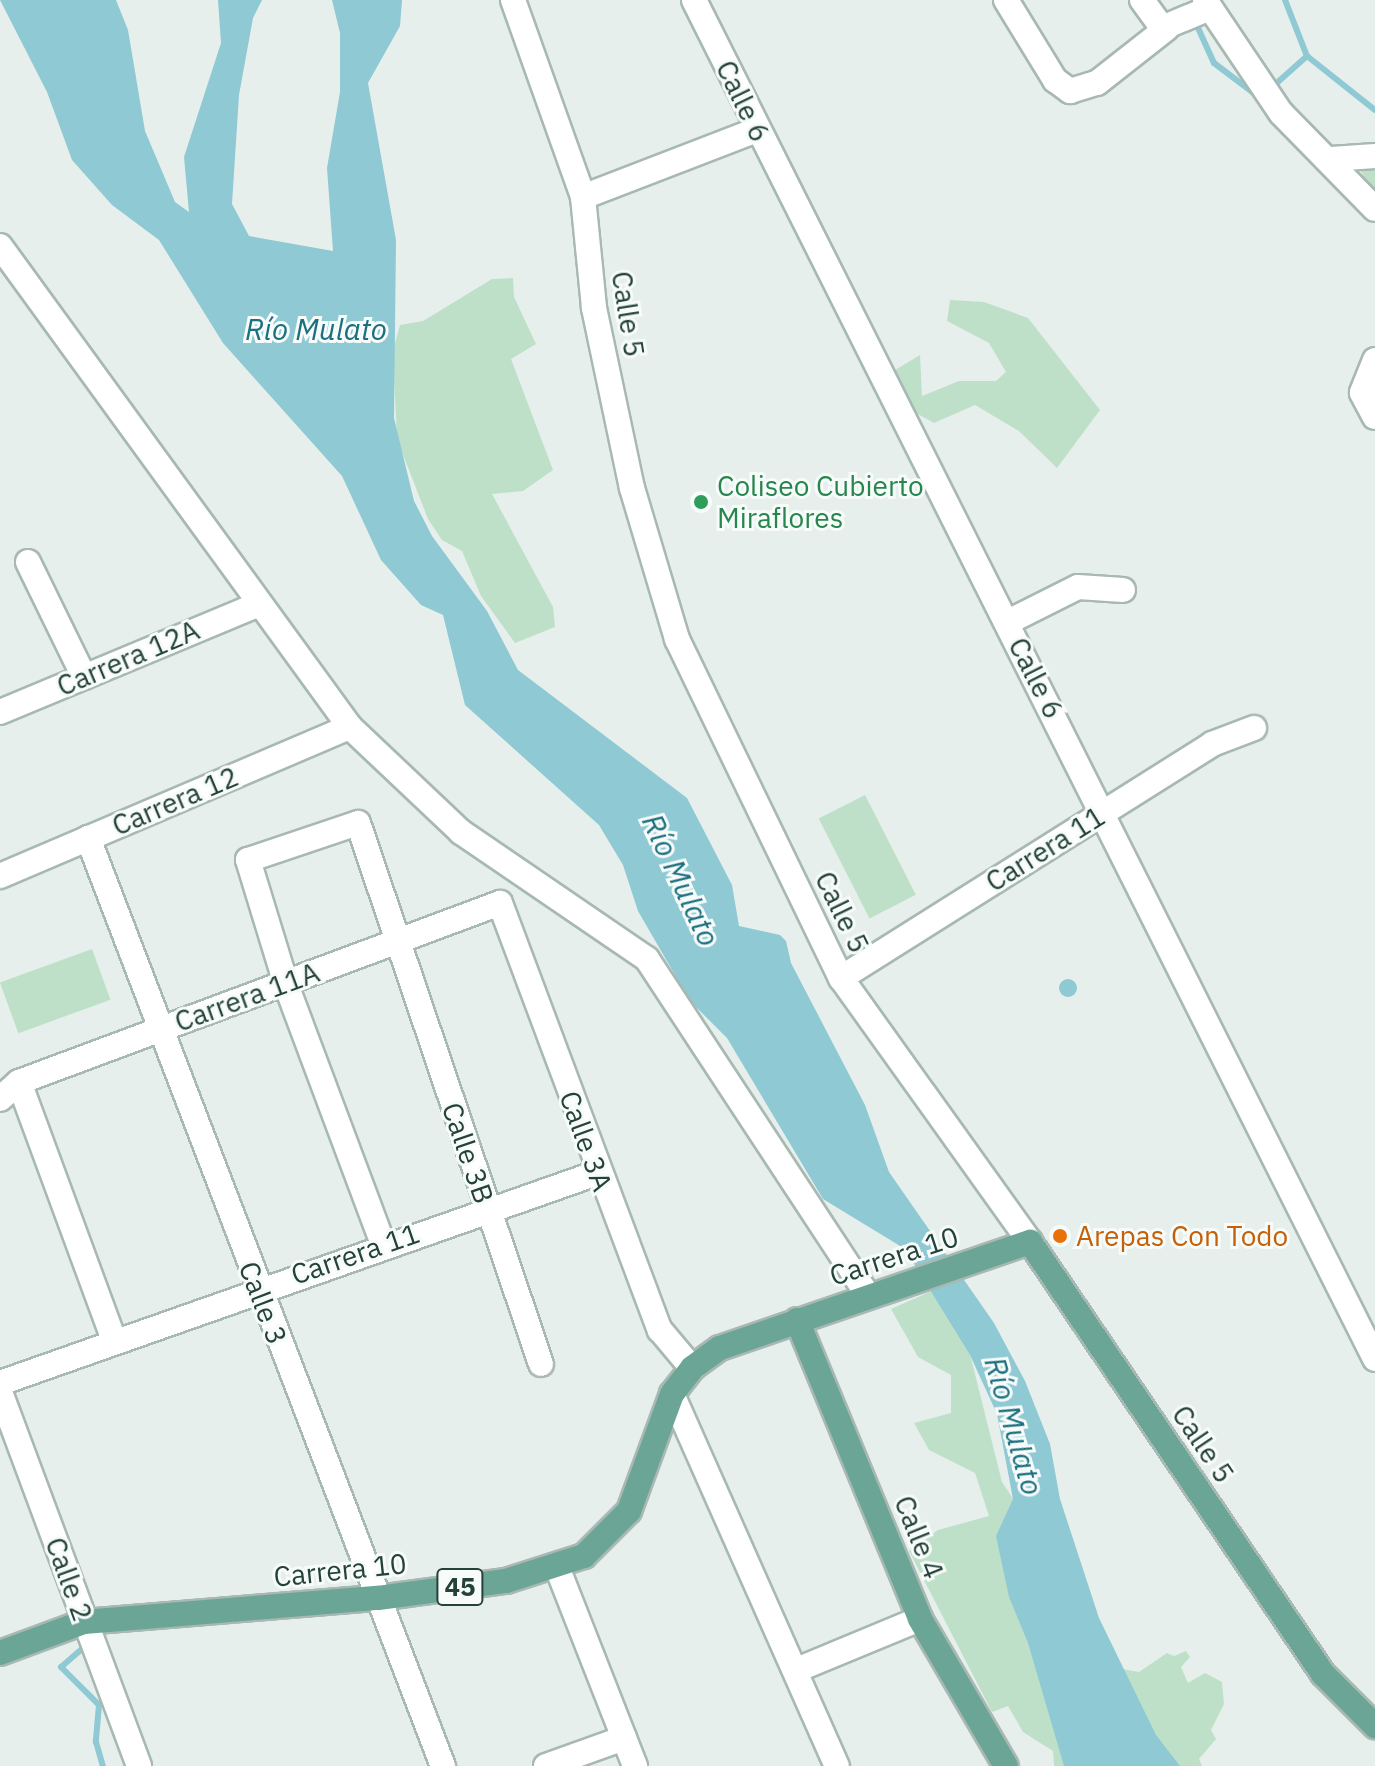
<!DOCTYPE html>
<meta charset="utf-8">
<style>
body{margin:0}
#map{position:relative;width:1375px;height:1766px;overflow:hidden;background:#e6efeb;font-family:"IBM Plex Sans",sans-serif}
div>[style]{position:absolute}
.green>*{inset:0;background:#bfe0c8;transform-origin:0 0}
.water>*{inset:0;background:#8ec9d4}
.round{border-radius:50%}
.stream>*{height:6px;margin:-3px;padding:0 3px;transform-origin:3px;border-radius:3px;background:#8ec9d4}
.roads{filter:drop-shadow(2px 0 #a8b8b2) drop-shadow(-2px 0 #a8b8b2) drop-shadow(0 2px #a8b8b2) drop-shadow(0 -2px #a8b8b2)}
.minor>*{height:24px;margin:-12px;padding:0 12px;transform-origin:12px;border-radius:12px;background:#fff}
.major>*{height:24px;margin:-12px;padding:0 12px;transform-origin:12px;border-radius:12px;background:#6aa596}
.dots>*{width:22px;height:22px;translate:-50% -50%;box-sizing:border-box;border:4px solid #f7fbf9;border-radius:50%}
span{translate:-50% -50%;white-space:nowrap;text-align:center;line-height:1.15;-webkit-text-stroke:6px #f7fbf9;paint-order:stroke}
.shield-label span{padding:2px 6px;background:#f7fbf9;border:2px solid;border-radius:6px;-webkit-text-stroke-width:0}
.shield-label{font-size:26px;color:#24423a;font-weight:700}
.street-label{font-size:28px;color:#24423a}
.leisure-label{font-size:28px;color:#27864d}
.left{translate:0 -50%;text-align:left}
.food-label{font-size:28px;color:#c56008}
.water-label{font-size:30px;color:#1c6f80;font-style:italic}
</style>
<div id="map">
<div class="green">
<i style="clip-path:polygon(1375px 160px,1375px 193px,1356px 164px)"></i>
<i style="clip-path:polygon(513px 278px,514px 297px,536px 344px,511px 359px,553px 470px,523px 491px,492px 494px,553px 607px,555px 627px,515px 643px,481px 596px,462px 551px,442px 540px,428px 519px,397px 439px,393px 351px,400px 325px,423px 321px,492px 279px)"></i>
<i style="clip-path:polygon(950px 300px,984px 302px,1028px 318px,1100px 410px,1057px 468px,1019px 431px,975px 405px,934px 423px,896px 402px,887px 375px,920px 355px,922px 396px,959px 381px,996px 381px,1006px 372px,989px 343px,947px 321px)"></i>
<i style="left:865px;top:795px;width:112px;height:52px;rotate:63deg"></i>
<i style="left:92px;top:949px;width:54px;height:98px;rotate:70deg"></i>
<i style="clip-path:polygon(952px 1282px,1002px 1482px,1050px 1554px,1109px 1766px,1054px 1766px,1053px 1751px,1023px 1732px,1008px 1706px,992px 1712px,909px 1551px,938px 1530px,989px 1516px,975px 1473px,929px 1450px,914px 1423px,951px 1413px,951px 1375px,918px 1357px,891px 1309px)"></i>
<i style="clip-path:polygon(1186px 1651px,1190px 1657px,1181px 1667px,1188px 1683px,1205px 1673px,1222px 1682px,1224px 1704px,1211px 1730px,1216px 1739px,1199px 1759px,1202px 1766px,1136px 1766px,1122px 1669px,1139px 1672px,1167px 1653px,1174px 1656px)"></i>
</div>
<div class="water">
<i style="clip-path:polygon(0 0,116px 0,128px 30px,145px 131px,175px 202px,189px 212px,184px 157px,221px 43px,218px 0,262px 0,253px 18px,239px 95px,232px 204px,249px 236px,333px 251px,327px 168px,340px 92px,340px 33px,332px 0,402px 0,400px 26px,368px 83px,396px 240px,394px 418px,414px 501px,432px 536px,487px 611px,518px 670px,687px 798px,732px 885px,739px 926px,780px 935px,786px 941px,791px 963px,865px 1105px,889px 1172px,994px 1323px,1025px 1381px,1050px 1444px,1060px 1499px,1099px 1618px,1156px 1735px,1180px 1766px,1064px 1766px,1028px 1643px,1009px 1597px,996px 1536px,1013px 1499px,997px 1414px,970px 1355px,905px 1249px,823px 1199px,727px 1038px,690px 1001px,638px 911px,623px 865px,599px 825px,465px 705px,443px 615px,421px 605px,381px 560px,342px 476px,223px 343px,159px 240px,112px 205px,72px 160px,47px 92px)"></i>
<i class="round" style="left:1059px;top:979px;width:18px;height:18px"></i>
</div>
<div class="stream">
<i style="left:1285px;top:0;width:60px;rotate:68.6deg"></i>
<i style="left:1307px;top:56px;width:87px;rotate:38.5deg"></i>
<i style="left:1194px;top:19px;width:48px;rotate:65.6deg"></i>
<i style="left:1214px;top:63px;width:56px;rotate:37.1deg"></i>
<i style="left:1270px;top:89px;width:50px;rotate:-41.7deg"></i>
<i style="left:83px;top:1648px;width:29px;rotate:139deg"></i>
<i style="left:61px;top:1667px;width:54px;rotate:45deg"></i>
<i style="left:99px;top:1705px;width:37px;rotate:95deg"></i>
<i style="left:96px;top:1742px;width:25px;rotate:74deg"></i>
</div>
<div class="roads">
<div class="minor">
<i style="left:513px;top:0;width:209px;rotate:70.4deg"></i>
<i style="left:583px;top:197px;width:112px;rotate:84.3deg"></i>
<i style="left:594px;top:308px;width:184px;rotate:78.1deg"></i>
<i style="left:632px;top:488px;width:158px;rotate:73.4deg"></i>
<i style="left:677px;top:639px;width:377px;rotate:64.2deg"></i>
<i style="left:841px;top:978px;width:325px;rotate:54.4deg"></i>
<i style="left:694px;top:0;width:1520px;rotate:63.38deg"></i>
<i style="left:1006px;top:0;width:94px;rotate:58.5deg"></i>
<i style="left:1055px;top:80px;width:19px;rotate:36deg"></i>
<i style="left:1070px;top:91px;width:28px;rotate:-17deg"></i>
<i style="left:1097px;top:83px;width:89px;rotate:-38.2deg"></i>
<i style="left:1142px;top:0;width:34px;rotate:54deg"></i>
<i style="left:1162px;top:28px;width:52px;rotate:-22.6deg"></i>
<i style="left:1205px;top:0;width:136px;rotate:56.1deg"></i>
<i style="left:1281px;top:113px;width:134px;rotate:45.6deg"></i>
<i style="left:1331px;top:159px;width:44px;rotate:-3.9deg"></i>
<i style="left:583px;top:197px;width:186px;rotate:-21.1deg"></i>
<i style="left:0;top:246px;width:595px;rotate:53.96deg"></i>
<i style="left:350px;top:727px;width:153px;rotate:43.4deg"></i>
<i style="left:461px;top:832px;width:225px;rotate:34.3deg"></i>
<i style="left:647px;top:959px;width:402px;rotate:56.7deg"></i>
<i style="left:1375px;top:360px;width:35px;rotate:112deg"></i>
<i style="left:1362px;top:393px;width:27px;rotate:62deg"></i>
<i style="left:28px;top:562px;width:128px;rotate:64deg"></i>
<i style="left:1008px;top:622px;width:78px;rotate:-26.6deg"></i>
<i style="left:1078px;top:587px;width:45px;rotate:3.8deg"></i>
<i style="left:0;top:712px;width:278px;rotate:-22.6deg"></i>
<i style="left:88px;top:838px;width:994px;rotate:69.07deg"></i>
<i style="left:0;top:876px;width:380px;rotate:-23.1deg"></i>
<i style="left:841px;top:978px;width:439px;rotate:-32.2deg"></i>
<i style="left:1212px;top:744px;width:45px;rotate:-20.9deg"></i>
<i style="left:19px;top:1082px;width:275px;rotate:69.8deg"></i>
<i style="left:0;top:1099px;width:25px;rotate:-42deg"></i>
<i style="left:19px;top:1082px;width:513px;rotate:-20.41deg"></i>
<i style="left:500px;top:903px;width:456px;rotate:69.5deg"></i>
<i style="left:660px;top:1330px;width:50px;rotate:49.9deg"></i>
<i style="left:383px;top:1244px;width:278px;rotate:-110.5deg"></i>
<i style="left:286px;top:984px;width:130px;rotate:-107deg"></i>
<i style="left:248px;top:860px;width:116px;rotate:-18.6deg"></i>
<i style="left:358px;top:823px;width:571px;rotate:71.31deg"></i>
<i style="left:0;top:1383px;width:633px;rotate:-19.38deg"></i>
<i style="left:0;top:1392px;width:399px;rotate:69.6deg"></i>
<i style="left:672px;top:1394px;width:407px;rotate:66.1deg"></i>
<i style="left:557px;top:1567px;width:214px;rotate:68.6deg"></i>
<i style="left:799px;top:1669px;width:131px;rotate:-22.5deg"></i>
<i style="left:546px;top:1766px;width:83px;rotate:-19.7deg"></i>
</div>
<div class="major">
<i style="left:797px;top:1320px;width:323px;rotate:67.6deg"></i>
<i style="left:920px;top:1619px;width:170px;rotate:59.7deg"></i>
<i style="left:0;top:1653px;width:90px;rotate:-20.3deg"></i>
<i style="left:84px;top:1622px;width:295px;rotate:-4.7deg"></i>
<i style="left:378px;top:1598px;width:129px;rotate:-7.6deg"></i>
<i style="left:506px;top:1581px;width:82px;rotate:-17.8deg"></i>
<i style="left:584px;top:1556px;width:64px;rotate:-45deg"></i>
<i style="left:629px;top:1511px;width:125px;rotate:-69.8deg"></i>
<i style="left:672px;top:1394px;width:33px;rotate:-52deg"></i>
<i style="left:692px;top:1368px;width:34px;rotate:-36deg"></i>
<i style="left:720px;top:1348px;width:328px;rotate:-18.9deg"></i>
<i style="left:1030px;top:1242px;width:522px;rotate:55.85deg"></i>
<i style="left:1323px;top:1674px;width:74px;rotate:45deg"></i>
</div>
</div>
<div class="dots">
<i style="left:701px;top:502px;background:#2e9e5b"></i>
<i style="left:1060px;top:1236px;background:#e8710a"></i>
</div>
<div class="shield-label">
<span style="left:460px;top:1587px">45</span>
</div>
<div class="street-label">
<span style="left:743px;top:101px;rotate:64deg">Calle 6</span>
<span style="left:628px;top:314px;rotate:81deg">Calle 5</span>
<span style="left:128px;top:658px;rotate:-23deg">Carrera 12A</span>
<span style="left:1036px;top:678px;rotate:63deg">Calle 6</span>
<span style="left:175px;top:801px;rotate:-23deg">Carrera 12</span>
<span style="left:1045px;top:849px;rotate:-32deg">Carrera 11</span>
<span style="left:842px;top:912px;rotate:64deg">Calle 5</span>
<span style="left:247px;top:997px;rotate:-20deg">Carrera 11A</span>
<span style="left:586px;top:1141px;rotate:70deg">Calle 3A</span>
<span style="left:468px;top:1153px;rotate:71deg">Calle 3B</span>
<span style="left:355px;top:1254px;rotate:-19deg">Carrera 11</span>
<span style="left:894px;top:1256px;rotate:-18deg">Carrera 10</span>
<span style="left:263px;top:1303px;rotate:69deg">Calle 3</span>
<span style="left:1203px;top:1444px;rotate:56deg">Calle 5</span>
<span style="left:919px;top:1537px;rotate:68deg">Calle 4</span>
<span style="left:340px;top:1570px;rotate:-6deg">Carrera 10</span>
<span style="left:69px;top:1579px;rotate:70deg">Calle 2</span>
</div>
<div class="leisure-label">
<span class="left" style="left:717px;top:502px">Coliseo Cubierto<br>Miraflores</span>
</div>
<div class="food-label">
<span class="left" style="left:1076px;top:1236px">Arepas Con Todo</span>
</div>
<div class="water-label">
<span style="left:316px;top:329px">Río Mulato</span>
<span style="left:681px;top:880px;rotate:65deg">Río Mulato</span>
<span style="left:1014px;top:1426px;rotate:74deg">Río Mulato</span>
</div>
</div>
